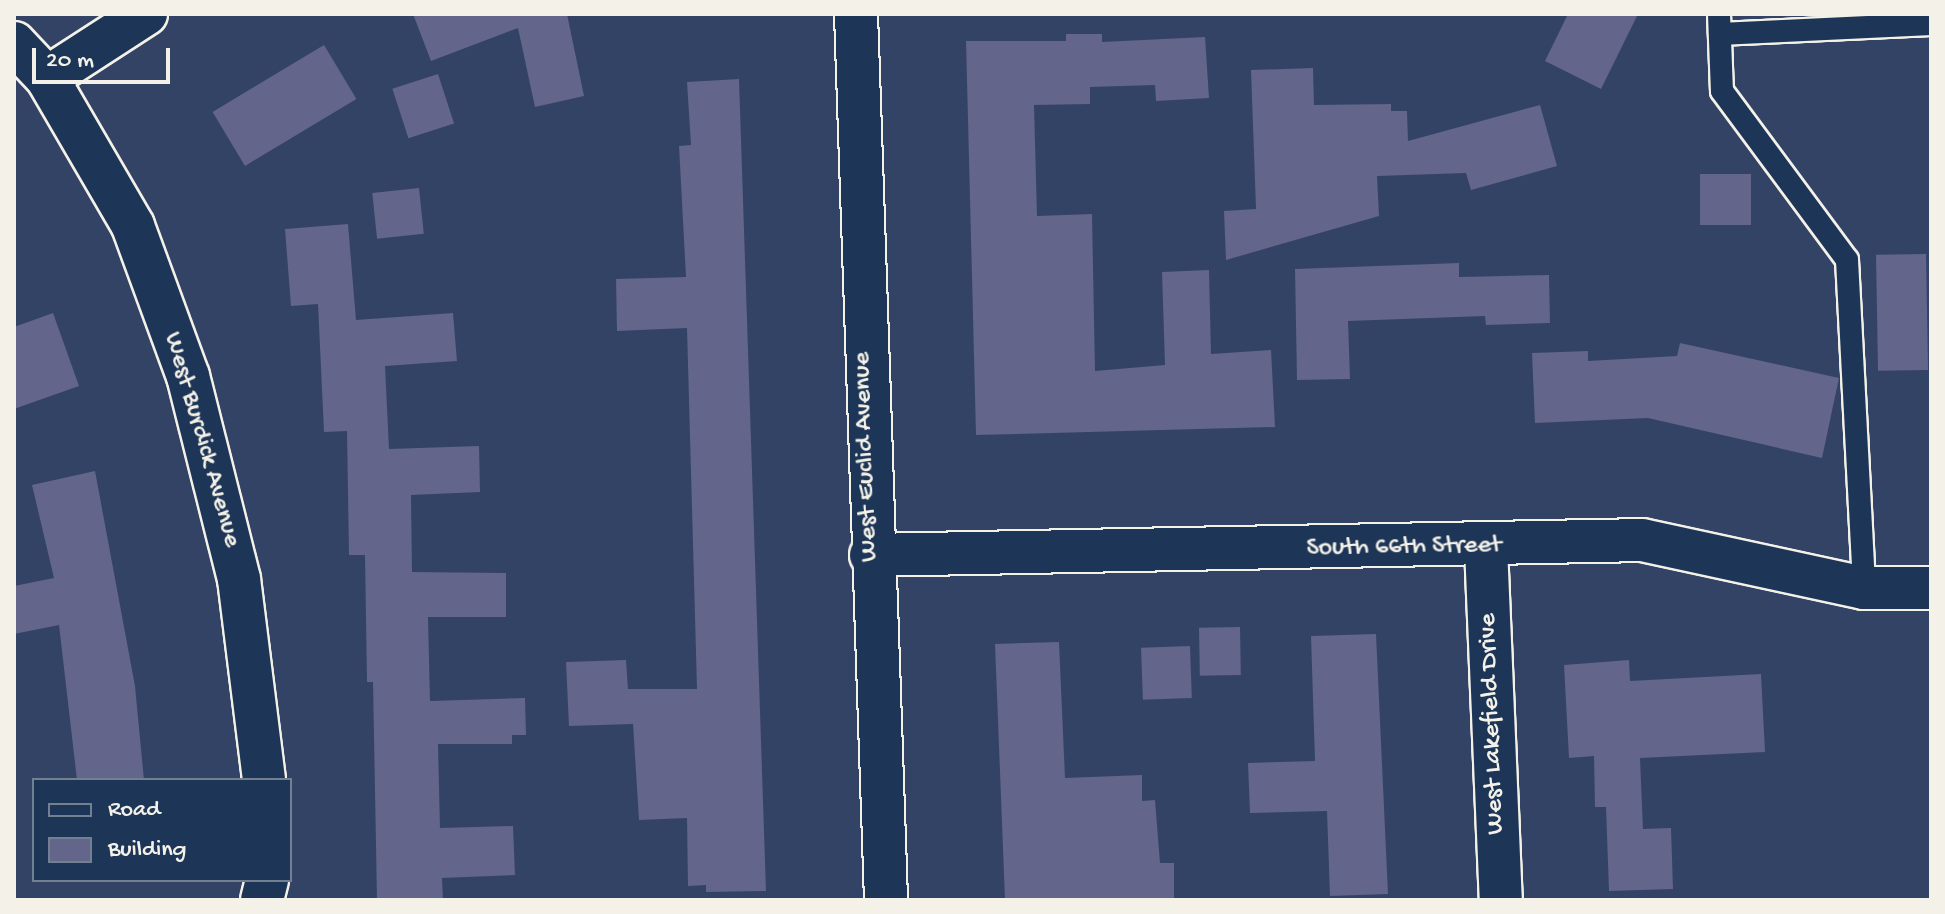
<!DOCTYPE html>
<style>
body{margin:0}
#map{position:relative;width:1945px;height:914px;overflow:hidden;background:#324366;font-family:"Gochi Hand",sans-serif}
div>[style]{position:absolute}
.building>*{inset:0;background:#63658a;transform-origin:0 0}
.roads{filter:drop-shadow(2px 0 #f4f1e8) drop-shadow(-2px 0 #f4f1e8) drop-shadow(0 2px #f4f1e8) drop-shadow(0 -2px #f4f1e8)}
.lane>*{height:22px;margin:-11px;padding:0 11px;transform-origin:11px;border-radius:11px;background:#1d3557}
.street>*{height:42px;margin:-21px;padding:0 21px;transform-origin:21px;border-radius:21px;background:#1d3557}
span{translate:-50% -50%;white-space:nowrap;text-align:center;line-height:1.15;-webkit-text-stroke:6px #1d3557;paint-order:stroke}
.street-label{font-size:26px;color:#f4f1e8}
.frame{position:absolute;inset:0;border:16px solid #f4f1e8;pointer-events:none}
.legend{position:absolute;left:32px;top:778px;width:260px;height:104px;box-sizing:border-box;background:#1d3557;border:2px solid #738091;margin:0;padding:10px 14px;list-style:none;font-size:24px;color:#f4f1e8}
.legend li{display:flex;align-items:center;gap:16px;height:40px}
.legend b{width:40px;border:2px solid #738091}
.scale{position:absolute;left:32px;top:48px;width:138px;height:36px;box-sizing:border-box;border:4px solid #f4f1e8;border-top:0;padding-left:10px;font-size:24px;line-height:28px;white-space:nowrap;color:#f4f1e8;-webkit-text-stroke:6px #1d3557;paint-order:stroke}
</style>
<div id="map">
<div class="building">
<i style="clip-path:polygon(413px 14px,567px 14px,584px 96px,535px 107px,518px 28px,431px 61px)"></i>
<i style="clip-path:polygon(1568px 14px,1638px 14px,1601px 89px,1545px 61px)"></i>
<i style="clip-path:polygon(1066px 34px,1102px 34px,1102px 42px,1205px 37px,1209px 98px,1156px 101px,1155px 85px,1090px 87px,1090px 104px,1034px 105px,1037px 216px,1092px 214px,1095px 371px,1165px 365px,1162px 272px,1209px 270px,1211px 354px,1271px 350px,1275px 427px,976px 435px,966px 41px,1066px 41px)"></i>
<i style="left:324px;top:45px;width:63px;height:130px;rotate:59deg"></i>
<i style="clip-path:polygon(1313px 68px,1314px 105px,1391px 104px,1391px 111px,1407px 111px,1408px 141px,1540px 105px,1557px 166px,1471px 190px,1466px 173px,1377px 176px,1379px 216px,1226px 260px,1224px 211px,1256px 209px,1251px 70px)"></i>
<i style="left:438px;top:74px;width:52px;height:48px;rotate:72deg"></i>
<i style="clip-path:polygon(739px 79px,766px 891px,706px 892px,706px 885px,688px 886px,687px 818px,639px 820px,633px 724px,569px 726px,566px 662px,626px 660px,628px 689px,697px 689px,687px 328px,617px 331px,616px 279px,686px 277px,679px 146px,691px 145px,687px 82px)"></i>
<i style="left:1700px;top:174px;width:51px;height:51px"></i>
<i style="left:419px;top:188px;width:46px;height:47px;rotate:84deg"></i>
<i style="clip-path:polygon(348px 224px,356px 320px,453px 313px,457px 361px,385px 366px,389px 449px,479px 446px,480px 492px,411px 495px,412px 572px,506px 573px,506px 617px,428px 617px,430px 701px,525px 698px,526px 735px,512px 735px,512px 744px,438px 744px,440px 828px,513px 826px,515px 875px,442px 878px,443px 900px,377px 900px,373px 682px,367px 682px,365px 555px,349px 555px,347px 431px,324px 432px,318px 304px,291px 306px,285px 229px)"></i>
<i style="left:1926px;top:254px;width:116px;height:50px;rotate:89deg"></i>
<i style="clip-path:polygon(1459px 263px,1459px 277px,1549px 275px,1550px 323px,1486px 325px,1485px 316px,1348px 321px,1350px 379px,1297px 380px,1295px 269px)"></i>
<i style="clip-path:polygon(53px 313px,79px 386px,14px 409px,14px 327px)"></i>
<i style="clip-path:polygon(1680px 343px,1839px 378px,1822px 458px,1648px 418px,1535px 423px,1532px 353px,1588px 351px,1588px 361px,1677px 356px)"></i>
<i style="clip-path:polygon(95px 471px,135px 686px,144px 780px,77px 780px,59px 625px,14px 634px,14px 586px,54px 578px,32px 485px)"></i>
<i style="left:1240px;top:627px;width:48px;height:41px;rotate:89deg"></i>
<i style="clip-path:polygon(1376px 634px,1388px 894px,1330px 896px,1327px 811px,1250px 813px,1248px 763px,1315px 761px,1311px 636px)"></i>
<i style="clip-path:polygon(1059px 642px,1065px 778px,1142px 775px,1142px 801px,1155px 800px,1160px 863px,1174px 863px,1174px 900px,1005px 900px,995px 644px)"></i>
<i style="left:1190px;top:646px;width:52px;height:49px;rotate:88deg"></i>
<i style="clip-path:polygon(1629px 660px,1630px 681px,1761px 674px,1765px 752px,1640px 758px,1643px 829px,1671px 828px,1673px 889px,1609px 891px,1606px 807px,1595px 807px,1594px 756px,1569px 758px,1564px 665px)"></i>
</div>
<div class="roads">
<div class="lane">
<i style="left:1719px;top:14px;width:77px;rotate:87.8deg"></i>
<i style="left:1722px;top:91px;width:210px;rotate:53.5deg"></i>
<i style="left:1847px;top:260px;width:328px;rotate:87deg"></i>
<i style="left:1720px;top:34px;width:211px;rotate:-2.7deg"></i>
</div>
<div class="street">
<i style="left:856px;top:14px;width:887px;rotate:88.06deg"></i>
<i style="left:14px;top:43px;width:48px;rotate:46.7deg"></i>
<i style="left:47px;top:78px;width:118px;rotate:-32.9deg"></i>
<i style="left:47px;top:78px;width:171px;rotate:59.8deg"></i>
<i style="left:133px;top:226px;width:160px;rotate:69.9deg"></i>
<i style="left:188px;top:376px;width:209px;rotate:75.9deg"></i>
<i style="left:239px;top:579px;width:203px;rotate:82.9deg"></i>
<i style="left:1486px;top:547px;width:353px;rotate:87.6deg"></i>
<i style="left:871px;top:555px;width:771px;rotate:-1.11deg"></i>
<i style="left:1642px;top:540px;width:227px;rotate:12.2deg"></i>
<i style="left:1864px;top:588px;width:67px"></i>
<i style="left:262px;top:900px;width:21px;rotate:-76deg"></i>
</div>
</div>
<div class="street-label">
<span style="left:201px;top:440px;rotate:74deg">West Burdick Avenue</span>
<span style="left:867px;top:457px;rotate:-92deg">West Euclid Avenue</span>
<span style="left:1404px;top:548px;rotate:-1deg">South 66th Street</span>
<span style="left:1493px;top:724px;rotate:-92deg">West Lakefield Drive</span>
</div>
<div class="frame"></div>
<ul class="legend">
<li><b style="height:10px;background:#1d3557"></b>Road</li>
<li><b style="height:22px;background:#63658a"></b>Building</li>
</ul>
<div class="scale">20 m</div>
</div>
